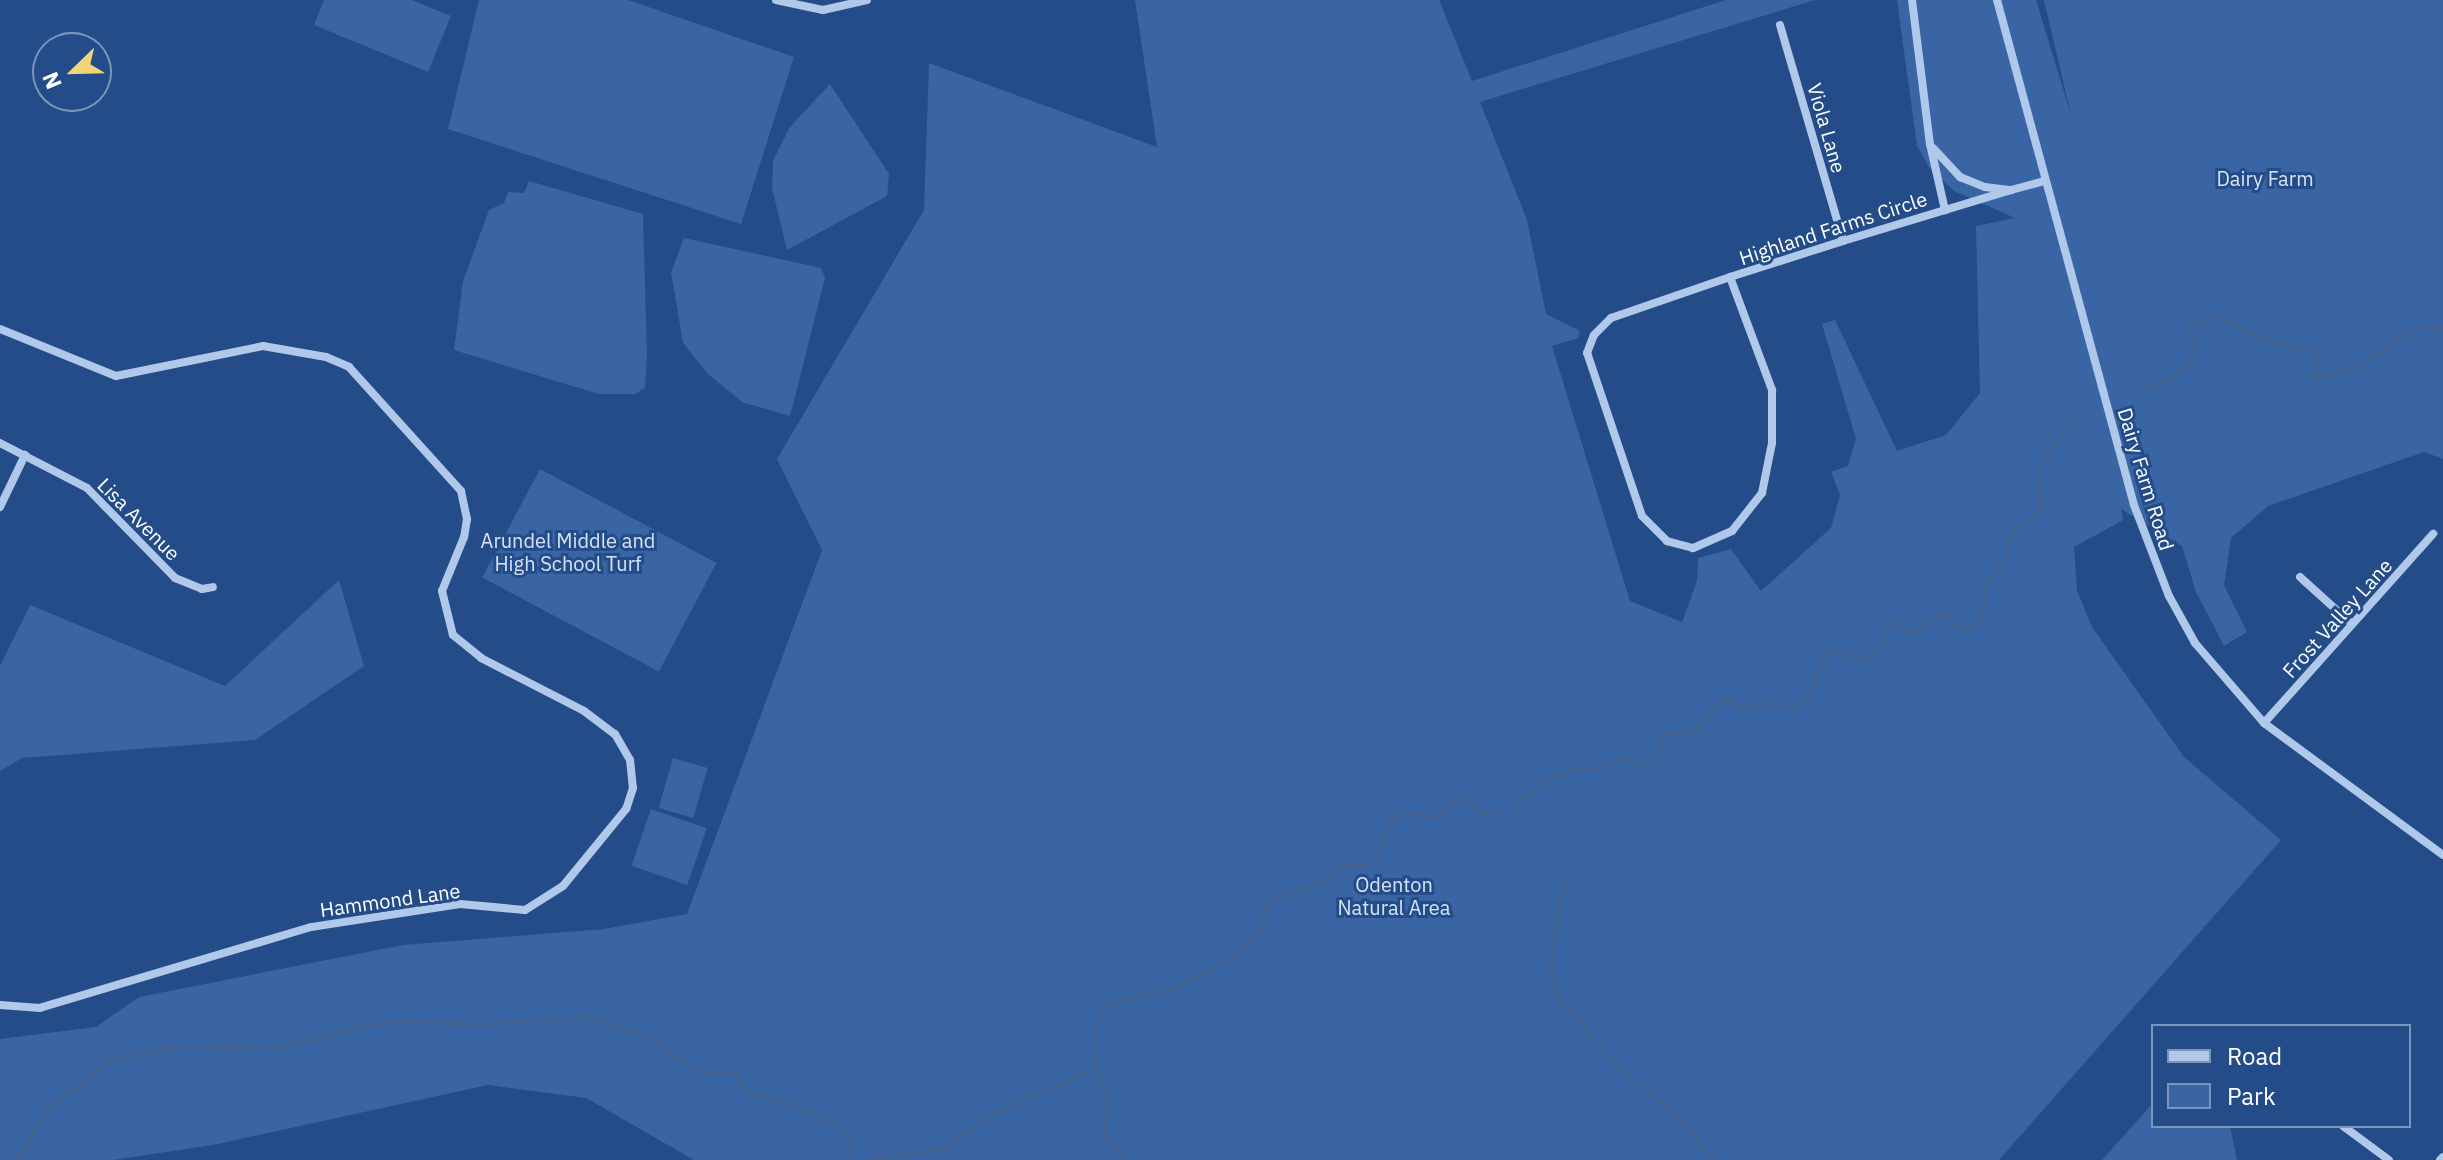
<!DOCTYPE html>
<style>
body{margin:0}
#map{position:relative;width:2443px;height:1160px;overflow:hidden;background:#244c88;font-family:"IBM Plex Sans",sans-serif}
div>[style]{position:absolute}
.green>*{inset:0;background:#3965a5;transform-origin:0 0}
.stream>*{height:3px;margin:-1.5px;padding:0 1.5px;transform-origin:1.5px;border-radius:1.5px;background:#47638e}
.minor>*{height:8px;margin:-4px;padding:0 4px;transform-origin:4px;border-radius:4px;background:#b0c8e9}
span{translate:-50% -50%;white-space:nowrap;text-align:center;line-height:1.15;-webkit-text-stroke:6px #244c88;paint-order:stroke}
.street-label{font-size:20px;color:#fff}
.park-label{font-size:20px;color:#d5e3f7}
.legend{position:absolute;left:2151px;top:1024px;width:260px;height:104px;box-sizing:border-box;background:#244c88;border:2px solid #7c94b8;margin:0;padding:10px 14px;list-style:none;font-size:24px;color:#fff}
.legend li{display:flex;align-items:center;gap:16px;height:40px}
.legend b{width:40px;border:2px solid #7c94b8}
.north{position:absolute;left:32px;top:32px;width:80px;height:80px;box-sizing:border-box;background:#244c88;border:2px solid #7c94b8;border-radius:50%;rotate:247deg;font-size:22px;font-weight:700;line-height:32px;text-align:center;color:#fff}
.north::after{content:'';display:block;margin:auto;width:28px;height:36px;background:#f4d474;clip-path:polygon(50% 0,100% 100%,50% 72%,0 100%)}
</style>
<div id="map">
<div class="green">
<i style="clip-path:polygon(324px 0,412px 0,451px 16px,428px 72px,314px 25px)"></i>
<i style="clip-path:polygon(479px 0,628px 0,794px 57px,741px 224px,448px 129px)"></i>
<i style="clip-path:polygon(1135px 0,1439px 0,1472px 81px,1726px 0,1815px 0,1480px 102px,1527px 220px,1546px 314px,1580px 331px,1578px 338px,1552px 346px,1630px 601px,1682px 622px,1697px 581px,1698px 558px,1731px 549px,1761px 591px,1831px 528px,1840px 495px,1831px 472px,1848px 466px,1856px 439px,1822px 324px,1835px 320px,1897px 451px,1946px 435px,1980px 393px,1976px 226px,2015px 218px,1954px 191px,1929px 167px,1917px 146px,1897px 0,2036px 0,2071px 115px,2044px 0,2443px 0,2443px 459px,2424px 452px,2268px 506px,2231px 538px,2224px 585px,2247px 632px,2224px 646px,2196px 592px,2182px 546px,2121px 509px,2123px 520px,2074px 547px,2077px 590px,2092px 627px,2184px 757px,2281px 840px,1999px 1160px,694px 1160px,586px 1098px,488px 1085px,213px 1145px,113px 1160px,0 1160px,0 1039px,96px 1027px,139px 997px,403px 945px,604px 929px,687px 914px,822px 550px,777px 459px,924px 210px,929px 63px,1157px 147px)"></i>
<i style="clip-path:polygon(830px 84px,889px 174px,887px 196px,787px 250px,772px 188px,773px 161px,790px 127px)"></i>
<i style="clip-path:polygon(529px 181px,643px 214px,647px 357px,645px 388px,635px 394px,599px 394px,454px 350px,463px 281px,489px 210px,504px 203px,508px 192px,524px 193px)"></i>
<i style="clip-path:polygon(684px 238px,821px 268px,825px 278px,790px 416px,742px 402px,707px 373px,683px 343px,671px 272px)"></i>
<i style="left:540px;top:469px;width:200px;height:123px;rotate:28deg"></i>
<i style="clip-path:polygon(339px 580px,364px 666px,255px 740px,22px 758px,0 771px,0 666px,30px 605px,225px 686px)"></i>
<i style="left:673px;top:758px;width:36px;height:52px;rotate:16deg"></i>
<i style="left:651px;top:809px;width:59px;height:60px;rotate:19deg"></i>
<i style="clip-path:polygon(2153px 1103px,2153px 1126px,2230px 1126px,2237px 1160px,2102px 1160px)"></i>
</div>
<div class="stream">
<i style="left:2134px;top:394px;width:28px;rotate:-19deg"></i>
<i style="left:2160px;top:385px;width:34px;rotate:-37deg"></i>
<i style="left:2187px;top:365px;width:22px;rotate:-60deg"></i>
<i style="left:2198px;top:346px;width:19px;rotate:-118deg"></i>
<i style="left:2189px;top:329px;width:26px;rotate:-32deg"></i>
<i style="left:2211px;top:315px;width:72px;rotate:23.7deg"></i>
<i style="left:2277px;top:344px;width:33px;rotate:7deg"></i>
<i style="left:2310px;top:348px;width:14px;rotate:56deg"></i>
<i style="left:2318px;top:360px;width:8px;rotate:120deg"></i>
<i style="left:2314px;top:367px;width:8px;rotate:60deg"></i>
<i style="left:2318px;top:374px;width:7px;rotate:164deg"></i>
<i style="left:2311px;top:376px;width:43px;rotate:-9.5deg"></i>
<i style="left:2353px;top:369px;width:75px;rotate:-33.1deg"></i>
<i style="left:2416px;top:328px;width:27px;rotate:2deg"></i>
<i style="left:1512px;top:807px;width:45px;rotate:-39.6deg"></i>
<i style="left:1547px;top:778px;width:28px;rotate:-19deg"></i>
<i style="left:1573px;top:769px;width:26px;rotate:-2deg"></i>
<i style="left:1599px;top:768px;width:24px;rotate:-24deg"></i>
<i style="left:1621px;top:758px;width:26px;rotate:11deg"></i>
<i style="left:1647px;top:763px;width:14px;rotate:-36deg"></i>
<i style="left:1658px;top:755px;width:20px;rotate:-84deg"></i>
<i style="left:1660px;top:735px;width:37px;rotate:-9deg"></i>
<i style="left:1697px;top:729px;width:37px;rotate:-49deg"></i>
<i style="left:1721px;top:701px;width:11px"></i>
<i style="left:1732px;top:701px;width:15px;rotate:37deg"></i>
<i style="left:1744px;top:710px;width:32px;rotate:-16deg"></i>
<i style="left:1775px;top:701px;width:19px;rotate:32deg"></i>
<i style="left:1791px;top:711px;width:23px;rotate:-43deg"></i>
<i style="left:1808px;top:695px;width:46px;rotate:-65.7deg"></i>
<i style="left:1827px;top:653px;width:9px;rotate:-27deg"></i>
<i style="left:1835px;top:649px;width:25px;rotate:26deg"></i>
<i style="left:1858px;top:660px;width:16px;rotate:-22deg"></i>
<i style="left:1873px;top:654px;width:11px;rotate:-49deg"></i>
<i style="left:1880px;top:646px;width:15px;rotate:-90deg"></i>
<i style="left:1880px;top:631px;width:15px;rotate:-42deg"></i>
<i style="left:1891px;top:621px;width:29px;rotate:27deg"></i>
<i style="left:1917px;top:634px;width:29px;rotate:-41deg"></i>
<i style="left:1939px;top:615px;width:8px"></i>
<i style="left:1947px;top:615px;width:20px;rotate:45deg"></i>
<i style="left:1961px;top:629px;width:7px"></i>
<i style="left:1968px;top:629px;width:16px;rotate:-40deg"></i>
<i style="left:1980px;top:619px;width:36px;rotate:-79deg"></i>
<i style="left:1987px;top:584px;width:35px;rotate:-57deg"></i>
<i style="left:2006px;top:555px;width:18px;rotate:-87deg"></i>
<i style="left:2007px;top:537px;width:44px;rotate:-39.5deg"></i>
<i style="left:2041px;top:509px;width:41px;rotate:-91.4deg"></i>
<i style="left:2040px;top:468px;width:26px;rotate:-61deg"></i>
<i style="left:2053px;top:445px;width:42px;rotate:-45deg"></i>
<i style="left:1566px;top:876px;width:67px;rotate:102deg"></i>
<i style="left:1552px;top:942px;width:30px;rotate:92deg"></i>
<i style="left:1551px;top:972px;width:29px;rotate:74deg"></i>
<i style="left:1559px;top:1000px;width:94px;rotate:48deg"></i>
<i style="left:1622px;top:1070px;width:73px;rotate:40deg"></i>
<i style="left:1678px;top:1117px;width:55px;rotate:50.9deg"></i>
<i style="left:18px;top:1160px;width:57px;rotate:-60.8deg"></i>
<i style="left:46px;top:1110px;width:79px;rotate:-38.3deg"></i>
<i style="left:108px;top:1061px;width:54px;rotate:-12.8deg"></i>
<i style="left:161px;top:1049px;width:131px;rotate:-1.7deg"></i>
<i style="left:292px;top:1045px;width:69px;rotate:-16.1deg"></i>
<i style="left:358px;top:1026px;width:41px;rotate:-7deg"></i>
<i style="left:399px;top:1021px;width:82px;rotate:2.1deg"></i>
<i style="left:481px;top:1024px;width:105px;rotate:-3.8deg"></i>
<i style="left:586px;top:1017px;width:62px;rotate:17deg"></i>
<i style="left:645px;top:1035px;width:69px;rotate:34.4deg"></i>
<i style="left:702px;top:1074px;width:31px;rotate:-6deg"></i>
<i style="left:733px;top:1071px;width:27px;rotate:54deg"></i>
<i style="left:749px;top:1093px;width:35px;rotate:12deg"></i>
<i style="left:783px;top:1100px;width:61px;rotate:26.1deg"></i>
<i style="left:838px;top:1127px;width:21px;rotate:49deg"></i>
<i style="left:852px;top:1143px;width:17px;rotate:97deg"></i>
<i style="left:867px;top:1160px;width:76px;rotate:-9.1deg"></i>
<i style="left:942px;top:1148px;width:64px;rotate:-34.2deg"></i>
<i style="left:995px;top:1112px;width:108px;rotate:-23.5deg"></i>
<i style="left:1123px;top:1160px;width:31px;rotate:-127deg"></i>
<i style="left:1104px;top:1135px;width:41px;rotate:-83deg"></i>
<i style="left:1109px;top:1094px;width:29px;rotate:-121deg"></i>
<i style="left:1094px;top:1069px;width:43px;rotate:-90deg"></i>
<i style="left:1094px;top:1026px;width:29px;rotate:-56deg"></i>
<i style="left:1110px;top:1002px;width:65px;rotate:-12.5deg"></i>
<i style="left:1173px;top:988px;width:54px;rotate:-26.6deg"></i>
<i style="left:1221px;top:964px;width:52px;rotate:-40.4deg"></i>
<i style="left:1261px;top:930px;width:29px;rotate:-80deg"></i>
<i style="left:1266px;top:901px;width:53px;rotate:-17.4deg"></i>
<i style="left:1317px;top:885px;width:29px;rotate:-41deg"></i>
<i style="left:1339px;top:866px;width:29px;rotate:-4deg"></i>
<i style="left:1368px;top:864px;width:12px;rotate:-35deg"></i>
<i style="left:1378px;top:857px;width:42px;rotate:-69deg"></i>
<i style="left:1393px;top:818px;width:15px;rotate:-23deg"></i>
<i style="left:1407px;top:812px;width:29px;rotate:10deg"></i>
<i style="left:1436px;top:817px;width:33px;rotate:-38deg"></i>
<i style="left:1462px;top:797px;width:26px;rotate:37deg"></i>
<i style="left:1483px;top:813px;width:18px;rotate:-6deg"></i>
</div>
<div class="minor">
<i style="left:776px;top:0;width:48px;rotate:12deg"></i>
<i style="left:823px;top:10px;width:45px;rotate:-12.8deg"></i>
<i style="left:1912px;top:0;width:145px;rotate:82.9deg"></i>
<i style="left:1930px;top:144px;width:68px;rotate:77.2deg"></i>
<i style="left:1997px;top:0;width:523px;rotate:74.82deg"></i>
<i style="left:2134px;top:505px;width:97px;rotate:69deg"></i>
<i style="left:2169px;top:596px;width:54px;rotate:61deg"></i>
<i style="left:2195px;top:643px;width:106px;rotate:49.2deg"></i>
<i style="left:2264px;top:723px;width:222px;rotate:36.4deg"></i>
<i style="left:1780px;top:25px;width:225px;rotate:73.7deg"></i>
<i style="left:1933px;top:148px;width:40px;rotate:47deg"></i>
<i style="left:1960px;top:177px;width:27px;rotate:22deg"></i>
<i style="left:1985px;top:187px;width:26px;rotate:7deg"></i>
<i style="left:2011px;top:190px;width:35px;rotate:-15deg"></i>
<i style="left:1730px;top:277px;width:121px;rotate:69.6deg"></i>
<i style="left:1772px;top:390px;width:53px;rotate:90deg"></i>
<i style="left:1772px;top:443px;width:51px;rotate:101.3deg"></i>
<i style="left:1762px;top:493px;width:48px;rotate:128.3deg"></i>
<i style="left:1732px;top:531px;width:43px;rotate:156.4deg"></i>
<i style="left:1693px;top:548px;width:27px;rotate:-165deg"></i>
<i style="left:1667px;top:541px;width:35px;rotate:-135deg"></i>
<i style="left:1642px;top:516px;width:172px;rotate:-108.6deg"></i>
<i style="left:1587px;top:353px;width:19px;rotate:-69deg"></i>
<i style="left:1594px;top:335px;width:24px;rotate:-45deg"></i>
<i style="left:1611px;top:318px;width:126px;rotate:-19deg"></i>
<i style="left:1730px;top:277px;width:119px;rotate:-17.7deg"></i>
<i style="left:1843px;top:241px;width:176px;rotate:-16.9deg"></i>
<i style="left:0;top:329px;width:125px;rotate:22.1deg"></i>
<i style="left:116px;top:376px;width:150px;rotate:-11.5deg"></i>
<i style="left:263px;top:346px;width:64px;rotate:9.9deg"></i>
<i style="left:326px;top:357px;width:25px;rotate:23deg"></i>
<i style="left:349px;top:367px;width:167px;rotate:47.9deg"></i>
<i style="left:461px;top:491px;width:29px;rotate:78deg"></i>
<i style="left:467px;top:519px;width:18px;rotate:99deg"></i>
<i style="left:464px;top:537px;width:58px;rotate:112.2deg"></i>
<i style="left:442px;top:591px;width:45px;rotate:76deg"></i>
<i style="left:453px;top:635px;width:36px;rotate:39deg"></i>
<i style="left:481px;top:658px;width:116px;rotate:27.2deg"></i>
<i style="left:584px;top:711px;width:39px;rotate:37deg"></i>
<i style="left:615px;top:734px;width:30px;rotate:60deg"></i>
<i style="left:630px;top:760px;width:28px;rotate:84deg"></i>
<i style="left:633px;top:788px;width:22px;rotate:108deg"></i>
<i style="left:626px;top:809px;width:99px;rotate:129.3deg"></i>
<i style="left:563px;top:886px;width:45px;rotate:147.7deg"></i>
<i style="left:525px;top:910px;width:65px;rotate:-174.7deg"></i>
<i style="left:460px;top:904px;width:151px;rotate:171.2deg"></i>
<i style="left:311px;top:927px;width:283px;rotate:163.4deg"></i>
<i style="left:40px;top:1008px;width:40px;rotate:-175.7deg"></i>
<i style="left:0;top:443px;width:98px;rotate:27.3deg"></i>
<i style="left:87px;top:488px;width:126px;rotate:45.6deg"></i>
<i style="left:175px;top:578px;width:29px;rotate:22deg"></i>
<i style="left:202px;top:589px;width:11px;rotate:-10deg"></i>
<i style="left:0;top:507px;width:58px;rotate:-64.3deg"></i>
<i style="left:2300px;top:577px;width:70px;rotate:42.1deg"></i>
<i style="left:2264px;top:723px;width:254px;rotate:-48.2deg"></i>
<i style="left:2343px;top:1126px;width:57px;rotate:36.5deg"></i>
<i style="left:2440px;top:1160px;width:4px;rotate:-45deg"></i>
</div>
<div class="street-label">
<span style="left:1827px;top:128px;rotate:74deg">Viola Lane</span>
<span style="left:1833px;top:228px;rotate:-18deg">Highland Farms Circle</span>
<span style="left:2146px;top:479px;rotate:73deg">Dairy Farm Road</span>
<span style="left:139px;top:519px;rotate:45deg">Lisa Avenue</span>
<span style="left:2337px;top:618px;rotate:-48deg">Frost Valley Lane</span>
<span style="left:390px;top:900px;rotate:-8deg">Hammond Lane</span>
</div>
<div class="park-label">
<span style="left:2265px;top:178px">Dairy Farm</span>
<span style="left:568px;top:552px">Arundel Middle and<br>High School Turf</span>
<span style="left:1394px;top:896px">Odenton<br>Natural Area</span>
</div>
<ul class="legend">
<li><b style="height:10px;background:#b0c8e9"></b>Road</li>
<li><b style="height:22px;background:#3965a5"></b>Park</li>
</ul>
<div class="north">N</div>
</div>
